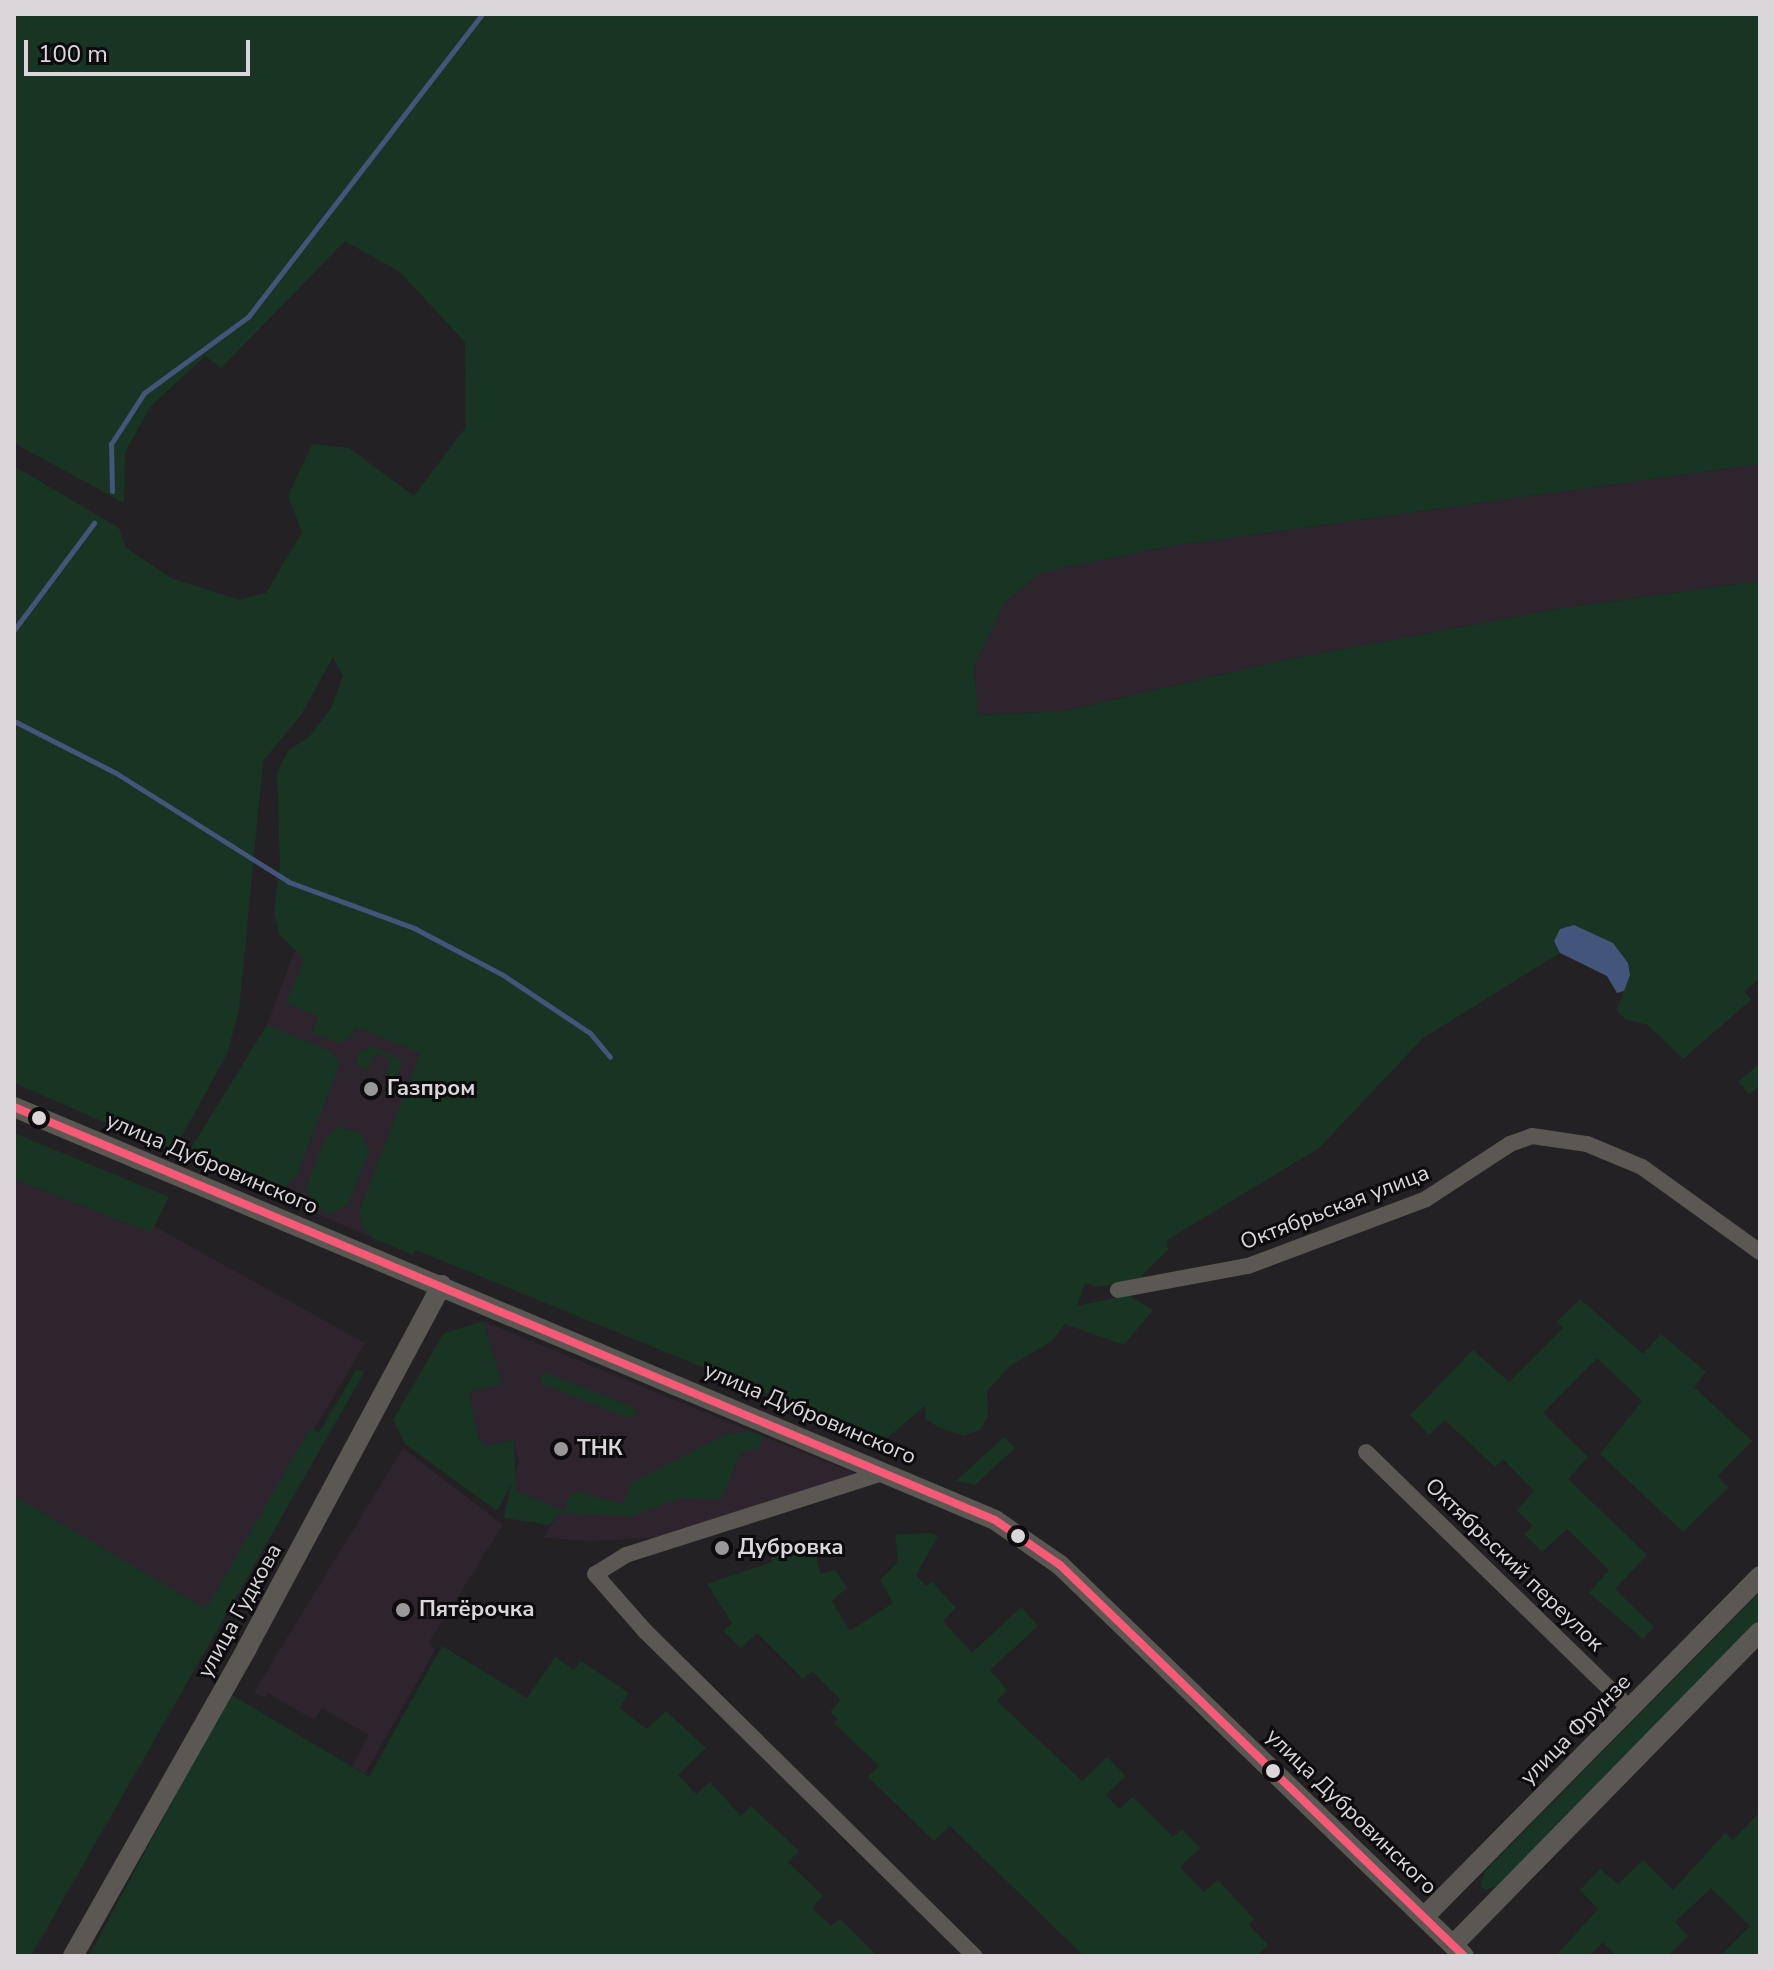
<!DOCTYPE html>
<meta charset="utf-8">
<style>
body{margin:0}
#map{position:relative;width:1774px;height:1970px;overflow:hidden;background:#242124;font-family:"Nunito Sans",sans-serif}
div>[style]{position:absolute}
.built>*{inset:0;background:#2d242d}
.green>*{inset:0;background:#173522}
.water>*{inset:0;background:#43557a}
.stream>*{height:5px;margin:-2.5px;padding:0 2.5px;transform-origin:2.5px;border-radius:2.5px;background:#43557a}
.minor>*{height:16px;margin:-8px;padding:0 8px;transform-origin:8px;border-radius:8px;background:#5b5752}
.major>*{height:20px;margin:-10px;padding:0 10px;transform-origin:10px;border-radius:10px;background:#5b5853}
.bus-1>*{height:8px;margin:-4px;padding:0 4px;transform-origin:4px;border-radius:4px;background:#f75a77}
.dots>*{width:22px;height:22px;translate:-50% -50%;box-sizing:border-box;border:4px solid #0d0b0d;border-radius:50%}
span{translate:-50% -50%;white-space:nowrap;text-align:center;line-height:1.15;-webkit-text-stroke:6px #0d0b0d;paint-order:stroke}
.poi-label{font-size:22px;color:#dad6da;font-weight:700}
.left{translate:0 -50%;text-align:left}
.street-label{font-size:22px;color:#dad6da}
.frame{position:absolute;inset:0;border:16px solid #dad6da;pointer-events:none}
.scale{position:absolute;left:24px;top:40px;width:226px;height:36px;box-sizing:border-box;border:4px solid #dad6da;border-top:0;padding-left:10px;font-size:24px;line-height:28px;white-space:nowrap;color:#dad6da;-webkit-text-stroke:6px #0d0b0d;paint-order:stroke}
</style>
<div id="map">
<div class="built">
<i style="clip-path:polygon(1760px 464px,1760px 581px,1557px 609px,1276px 662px,1064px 711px,978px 715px,974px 666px,1005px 602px,1041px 572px,1171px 546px)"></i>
<i style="clip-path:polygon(311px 907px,505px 989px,413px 1255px,185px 1158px,267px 1025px)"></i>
<i style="clip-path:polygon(14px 1179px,146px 1231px,150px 1224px,365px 1343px,204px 1617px,14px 1504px)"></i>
<i style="clip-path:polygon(483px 1321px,750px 1431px,866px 1478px,691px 1536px,591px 1541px,543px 1538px,560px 1510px,516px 1491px,512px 1480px,519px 1463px,513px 1440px,485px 1446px,478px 1437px,469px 1391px,502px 1384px)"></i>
<i style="clip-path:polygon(403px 1448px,503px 1525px,429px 1642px,435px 1650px,365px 1774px,352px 1766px,369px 1735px,322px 1708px,314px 1720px,268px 1693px,265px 1698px,254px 1692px)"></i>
</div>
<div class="green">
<i style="clip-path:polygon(14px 14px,1760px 14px,1760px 464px,1171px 546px,1042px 572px,1005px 602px,974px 666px,978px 715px,1064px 711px,1276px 662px,1557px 609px,1760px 581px,1760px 978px,1745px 991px,1751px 1000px,1683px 1059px,1648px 1025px,1625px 1019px,1617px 1010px,1630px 975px,1554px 941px,1560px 953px,1423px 1038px,1319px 1148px,1167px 1240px,1168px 1250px,1137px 1280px,1097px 1287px,1085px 1283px,1077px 1306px,1128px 1295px,1153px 1310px,1124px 1345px,1065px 1324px,1052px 1341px,1010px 1366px,987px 1391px,988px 1417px,980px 1430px,963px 1436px,938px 1427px,926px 1419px,925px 1406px,883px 1441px,416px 1250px,413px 1255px,373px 1238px,361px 1224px,360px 1209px,420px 1053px,356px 1027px,350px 1038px,339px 1043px,312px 1033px,318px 1016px,286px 1003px,304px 959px,279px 934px,274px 911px,280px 865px,277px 772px,288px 751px,310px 736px,331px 708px,343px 676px,333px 657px,301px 715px,263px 761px,239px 1011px,227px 1054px,173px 1152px,14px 1083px,14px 466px,119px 528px,126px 548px,171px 578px,239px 600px,266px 593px,302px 532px,288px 496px,312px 444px,349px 448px,414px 496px,466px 427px,465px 342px,400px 272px,345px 241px,221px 368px,205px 356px,151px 406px,125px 452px,124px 503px,14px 443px)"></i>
<i style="clip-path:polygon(267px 1025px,330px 1051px,340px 1064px,296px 1177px,284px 1188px,267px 1192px,185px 1158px)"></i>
<i style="clip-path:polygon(373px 1046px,401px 1060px,397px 1082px,385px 1077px,392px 1059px,376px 1053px,368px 1070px,355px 1064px,360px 1052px)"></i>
<i style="clip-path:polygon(1760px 1063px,1760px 1086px,1749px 1094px,1738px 1082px)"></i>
<i style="clip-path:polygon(339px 1127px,361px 1133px,369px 1152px,348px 1204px,331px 1214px,310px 1204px,306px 1188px,325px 1138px)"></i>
<i style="clip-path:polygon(14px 1133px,169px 1197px,151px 1233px,14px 1179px)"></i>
<i style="clip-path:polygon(1580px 1299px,1643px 1354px,1661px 1334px,1706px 1372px,1694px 1387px,1752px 1441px,1718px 1476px,1728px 1488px,1683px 1532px,1600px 1454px,1642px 1401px,1597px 1358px,1543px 1413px,1588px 1457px,1568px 1479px,1647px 1555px,1615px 1589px,1654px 1627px,1643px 1639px,1589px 1593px,1609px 1570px,1567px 1529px,1542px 1552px,1524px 1534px,1533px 1526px,1517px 1510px,1534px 1491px,1503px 1459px,1495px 1467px,1445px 1420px,1429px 1435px,1410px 1415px,1473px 1350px,1509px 1382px,1563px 1328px,1557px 1322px)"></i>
<i style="clip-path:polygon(483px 1321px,502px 1384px,469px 1392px,478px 1437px,485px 1446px,514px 1440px,516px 1491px,564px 1511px,570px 1496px,579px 1492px,623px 1504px,631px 1483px,727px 1434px,750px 1431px,763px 1436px,758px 1448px,740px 1453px,721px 1500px,681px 1498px,631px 1516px,559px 1513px,549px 1525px,504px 1518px,511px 1484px,497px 1511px,405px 1444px,393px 1420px,443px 1334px)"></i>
<i style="clip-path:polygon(356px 1370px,365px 1371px,31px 1956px,14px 1956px,14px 1496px,206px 1609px,311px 1427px,319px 1433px)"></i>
<i style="clip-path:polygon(547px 1373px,633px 1407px,636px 1415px,628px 1418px,542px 1384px,540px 1377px)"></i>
<i style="clip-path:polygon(1004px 1437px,1015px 1448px,975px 1485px,956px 1481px)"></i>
<i style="clip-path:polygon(931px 1533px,938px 1536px,916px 1575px,926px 1586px,932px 1582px,956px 1608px,943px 1621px,972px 1653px,1021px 1607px,1038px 1626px,990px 1670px,1007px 1690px,997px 1701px,1082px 1781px,1107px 1757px,1126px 1776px,1106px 1795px,1119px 1809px,1133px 1797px,1173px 1837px,1182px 1829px,1200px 1848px,1180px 1867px,1204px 1892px,1218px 1880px,1254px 1919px,1249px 1925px,1268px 1945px,1257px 1956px,1084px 1956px,950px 1826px,934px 1841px,868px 1777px,879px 1766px,834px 1723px,838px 1719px,830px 1712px,841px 1700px,812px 1671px,803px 1679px,757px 1633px,741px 1648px,723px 1631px,732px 1623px,707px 1584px,772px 1562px,770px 1552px,813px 1540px,820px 1574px,835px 1570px,847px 1588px,832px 1601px,850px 1631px,893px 1603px,880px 1580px,898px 1562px,895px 1534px)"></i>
<i style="clip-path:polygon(1760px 1592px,1760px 1620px,1499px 1885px,1485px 1890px,1481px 1886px,1485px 1871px)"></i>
<i style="clip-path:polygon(442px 1646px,527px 1698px,555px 1657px,574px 1670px,581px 1661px,629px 1693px,619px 1708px,647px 1729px,666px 1711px,706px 1748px,678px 1775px,696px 1794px,710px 1782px,741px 1816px,751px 1806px,799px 1851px,788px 1862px,823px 1896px,812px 1908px,831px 1926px,840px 1919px,877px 1956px,89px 1956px,230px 1694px,369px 1777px)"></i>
<i style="clip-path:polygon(1760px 1812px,1760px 1956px,1720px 1956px,1750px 1926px,1711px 1888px,1675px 1922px,1688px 1936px,1668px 1956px,1616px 1956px,1603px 1942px,1589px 1956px,1556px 1956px,1598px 1909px,1580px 1890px,1600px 1869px,1618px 1884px,1643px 1860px,1673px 1890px,1725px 1833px,1733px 1840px)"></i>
</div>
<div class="water">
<i style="clip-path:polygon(1574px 925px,1613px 943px,1628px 963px,1630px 975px,1624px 991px,1617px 993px,1607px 976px,1560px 953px,1554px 941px,1560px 929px)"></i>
</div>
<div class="stream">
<i style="left:112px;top:491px;width:47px;rotate:-91.2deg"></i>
<i style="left:111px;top:444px;width:61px;rotate:-57.1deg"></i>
<i style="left:144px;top:393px;width:129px;rotate:-36.2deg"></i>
<i style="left:248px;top:317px;width:383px;rotate:-52.3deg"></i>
<i style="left:14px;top:630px;width:134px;rotate:-53.2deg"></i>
<i style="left:14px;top:721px;width:114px;rotate:27deg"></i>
<i style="left:116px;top:773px;width:204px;rotate:32.2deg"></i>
<i style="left:289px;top:882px;width:133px;rotate:20.2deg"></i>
<i style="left:414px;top:928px;width:101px;rotate:27.8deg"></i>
<i style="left:503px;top:975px;width:105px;rotate:33.7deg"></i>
<i style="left:590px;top:1033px;width:31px;rotate:50deg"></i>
</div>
<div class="minor">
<i style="left:1118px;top:1290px;width:132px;rotate:-10.5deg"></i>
<i style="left:1248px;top:1266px;width:190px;rotate:-20.6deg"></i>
<i style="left:1426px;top:1199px;width:100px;rotate:-33.2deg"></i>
<i style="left:1510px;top:1144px;width:23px;rotate:-20deg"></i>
<i style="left:1532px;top:1136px;width:56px;rotate:8.3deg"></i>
<i style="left:1587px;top:1144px;width:60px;rotate:22.7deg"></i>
<i style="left:1642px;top:1167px;width:145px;rotate:35.8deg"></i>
<i style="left:1366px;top:1452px;width:368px;rotate:44.2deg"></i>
<i style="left:886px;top:1472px;width:273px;rotate:162.3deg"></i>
<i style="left:626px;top:1555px;width:36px;rotate:148deg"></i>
<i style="left:595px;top:1574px;width:76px;rotate:48.7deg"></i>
<i style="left:645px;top:1631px;width:463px;rotate:44.6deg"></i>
</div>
<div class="major">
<i style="left:14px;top:1107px;width:1064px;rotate:22.83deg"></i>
<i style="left:995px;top:1520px;width:79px;rotate:34.7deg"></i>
<i style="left:1060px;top:1565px;width:562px;rotate:44.06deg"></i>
<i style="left:1425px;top:1916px;width:477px;rotate:-45.4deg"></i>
<i style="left:1453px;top:1945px;width:438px;rotate:-45.6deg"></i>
<i style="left:73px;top:1956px;width:354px;rotate:-60.5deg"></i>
<i style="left:247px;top:1648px;width:412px;rotate:-61.8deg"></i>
</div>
<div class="bus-1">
<i style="left:14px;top:1107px;width:1064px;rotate:22.83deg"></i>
<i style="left:995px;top:1520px;width:79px;rotate:34.7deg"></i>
<i style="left:1060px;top:1565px;width:562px;rotate:44.06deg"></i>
</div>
<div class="dots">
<i style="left:371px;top:1089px;background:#9a979a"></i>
<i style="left:39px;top:1118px;background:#dad6da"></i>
<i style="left:561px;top:1449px;background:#9a979a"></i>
<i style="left:1018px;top:1536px;background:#dad6da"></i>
<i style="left:722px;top:1548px;background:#9a979a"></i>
<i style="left:403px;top:1610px;background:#9a979a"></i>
<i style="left:1273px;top:1771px;background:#dad6da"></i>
</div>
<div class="poi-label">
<span class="left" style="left:387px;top:1089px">Газпром</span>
<span class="left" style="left:577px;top:1449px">ТНК</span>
<span class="left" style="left:738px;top:1548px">Дубровка</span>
<span class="left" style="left:419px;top:1610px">Пятёрочка</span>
</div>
<div class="street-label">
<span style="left:212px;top:1164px;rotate:23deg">улица Дубровинского</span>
<span style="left:1335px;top:1208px;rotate:-21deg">Октябрьская улица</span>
<span style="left:810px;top:1414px;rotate:23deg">улица Дубровинского</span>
<span style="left:1514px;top:1565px;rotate:44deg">Октябрьский переулок</span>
<span style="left:240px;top:1611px;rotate:-61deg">улица Гудкова</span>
<span style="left:1576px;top:1730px;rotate:-45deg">улица Фрунзе</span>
<span style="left:1351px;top:1812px;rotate:44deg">улица Дубровинского</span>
</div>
<div class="frame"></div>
<div class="scale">100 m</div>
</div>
